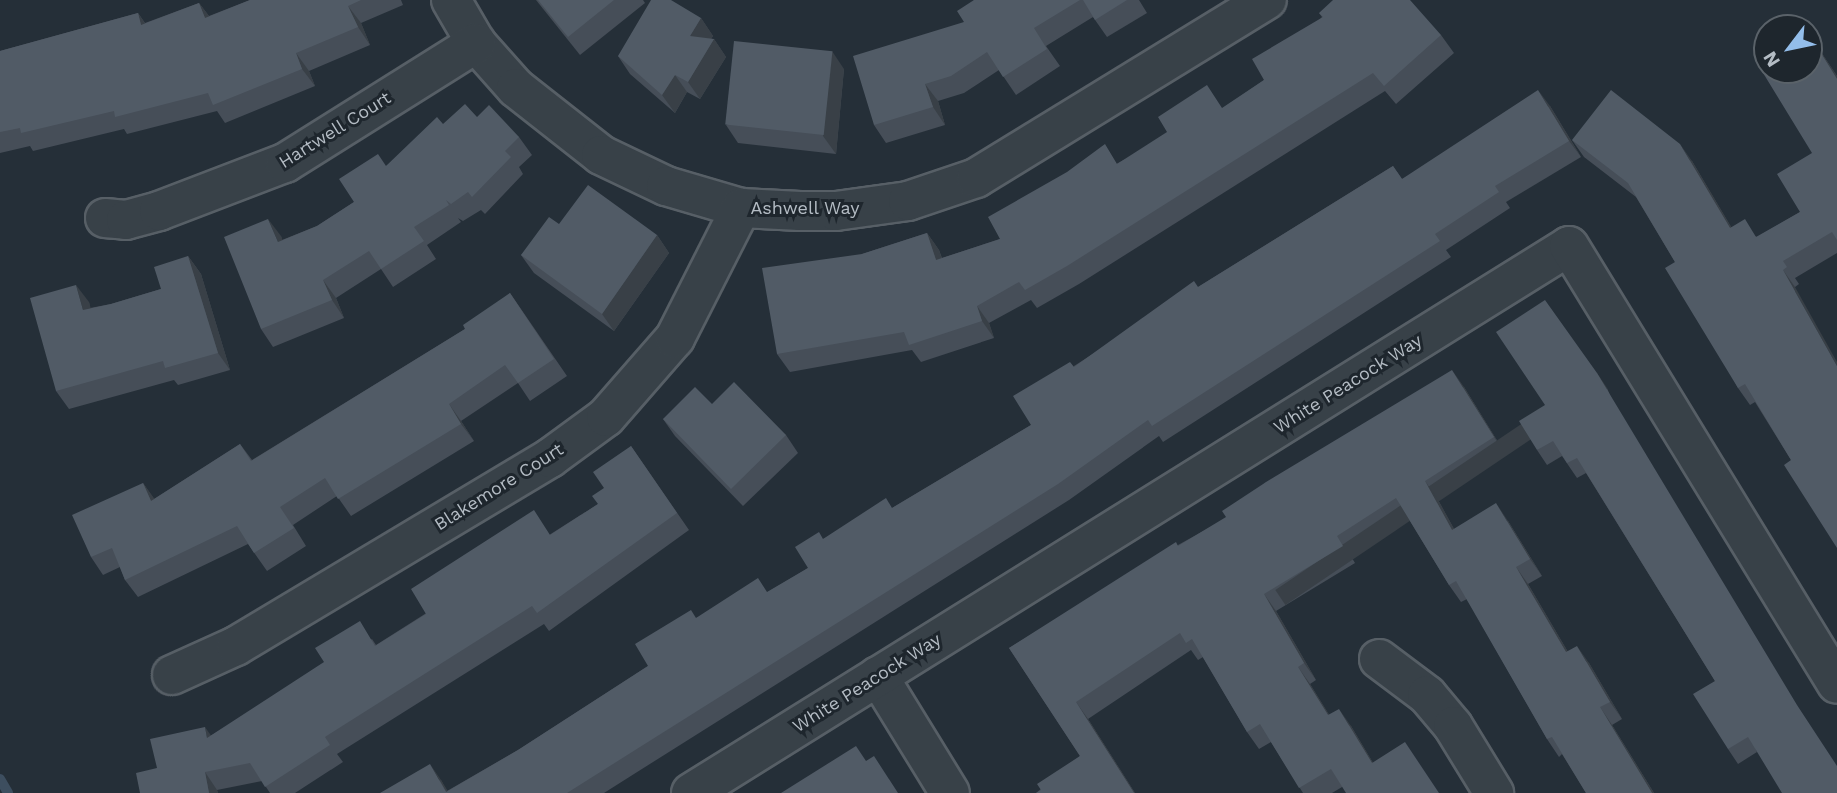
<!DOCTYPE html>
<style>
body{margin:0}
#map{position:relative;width:1837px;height:793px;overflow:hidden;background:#252f38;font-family:"Work Sans",sans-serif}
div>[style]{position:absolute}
.stream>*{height:10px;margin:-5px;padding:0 5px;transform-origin:5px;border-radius:5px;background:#3d4e5f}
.roads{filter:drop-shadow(2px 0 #575f66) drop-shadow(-2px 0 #575f66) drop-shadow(0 2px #575f66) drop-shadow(0 -2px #575f66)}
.minor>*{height:38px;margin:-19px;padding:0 19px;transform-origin:19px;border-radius:19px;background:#384148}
.wall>*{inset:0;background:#464e58}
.shaded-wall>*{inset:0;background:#394047;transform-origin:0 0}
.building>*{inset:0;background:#515b66;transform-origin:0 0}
span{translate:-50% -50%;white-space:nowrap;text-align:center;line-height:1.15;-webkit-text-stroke:6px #1e262d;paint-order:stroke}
.street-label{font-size:18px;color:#b4bcc4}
.north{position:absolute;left:1753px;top:14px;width:70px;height:70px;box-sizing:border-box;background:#1e262d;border:2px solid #5a6269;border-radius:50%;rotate:238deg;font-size:19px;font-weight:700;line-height:28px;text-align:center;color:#b4bcc4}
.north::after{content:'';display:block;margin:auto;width:24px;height:32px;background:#93bdea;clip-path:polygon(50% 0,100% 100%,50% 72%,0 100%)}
</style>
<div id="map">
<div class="stream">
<i style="left:0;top:779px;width:16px;rotate:60deg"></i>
</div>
<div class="roads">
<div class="minor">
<i style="left:451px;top:0;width:50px;rotate:59.8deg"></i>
<i style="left:476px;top:43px;width:60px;rotate:48.4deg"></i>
<i style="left:516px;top:88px;width:108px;rotate:38.2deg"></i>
<i style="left:601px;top:155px;width:72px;rotate:25.5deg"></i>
<i style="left:666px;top:186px;width:78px;rotate:16.3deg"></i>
<i style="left:741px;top:208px;width:59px;rotate:2.9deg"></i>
<i style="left:800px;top:211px;width:36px"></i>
<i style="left:836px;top:211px;width:73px;rotate:-7.9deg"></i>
<i style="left:908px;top:201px;width:72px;rotate:-18.7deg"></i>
<i style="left:976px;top:178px;width:341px;rotate:-31.5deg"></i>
<i style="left:105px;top:218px;width:21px;rotate:5deg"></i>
<i style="left:126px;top:220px;width:34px;rotate:-15deg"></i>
<i style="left:159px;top:211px;width:135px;rotate:-20.9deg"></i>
<i style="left:285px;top:163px;width:226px;rotate:-32.1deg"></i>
<i style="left:1379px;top:659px;width:60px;rotate:36.9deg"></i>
<i style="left:1427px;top:695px;width:40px;rotate:50deg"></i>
<i style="left:1453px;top:726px;width:79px;rotate:58.5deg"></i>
<i style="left:172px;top:675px;width:70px;rotate:-24.4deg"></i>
<i style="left:236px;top:646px;width:366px;rotate:-30.9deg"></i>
<i style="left:550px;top:458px;width:69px;rotate:-36.2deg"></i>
<i style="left:606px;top:417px;width:105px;rotate:-48.9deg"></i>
<i style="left:675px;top:338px;width:146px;rotate:-63.1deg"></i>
<i style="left:878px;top:676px;width:137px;rotate:58.4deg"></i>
<i style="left:691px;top:793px;width:1034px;rotate:-31.92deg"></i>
<i style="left:1569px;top:246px;width:513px;rotate:58.54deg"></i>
</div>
</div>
<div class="wall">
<i style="clip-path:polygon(250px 0,401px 0,403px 5px,361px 23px,370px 45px,309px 71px,315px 86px,225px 123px,217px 111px,127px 134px,124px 129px,33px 151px,30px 146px,0 153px,0 51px,138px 13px,145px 23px,199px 3px,209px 16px)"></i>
<i style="clip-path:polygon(536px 0,643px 0,645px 3px,580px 55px)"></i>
<i style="clip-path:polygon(974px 0,1139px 0,1147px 13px,1107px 37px,1093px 17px,1046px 46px,1060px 66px,1016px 95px,999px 70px,964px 93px,938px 101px,945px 125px,886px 143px,874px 125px,964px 22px)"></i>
<i style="clip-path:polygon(1319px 13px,1441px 35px,1454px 53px,1396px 104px,1385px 91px,1079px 284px,1037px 308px,1031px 300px,989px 323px,994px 338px,921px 362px,912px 350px,790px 372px,777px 354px,862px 254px,927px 233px,939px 250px,942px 258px,1000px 239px,1118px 163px,1223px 108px,1264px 80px,1322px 17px)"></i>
<i style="clip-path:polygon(701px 18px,713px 36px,711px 39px,714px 39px,726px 57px,700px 99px,687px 92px,675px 113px,630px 74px,618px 56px)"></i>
<i style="clip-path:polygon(1811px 37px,1837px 76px,1837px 253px,1795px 278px,1799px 284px,1795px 287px,1791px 460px,1755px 402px,1750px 405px,1738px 388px,1675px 262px,1636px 197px,1584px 157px,1572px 140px,1692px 161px,1731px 227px,1757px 237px,1800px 212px,1812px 153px)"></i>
<i style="clip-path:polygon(844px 69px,836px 154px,738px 143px,726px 125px)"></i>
<i style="clip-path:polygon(1550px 106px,1581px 157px,1506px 202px,1510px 208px,1446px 250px,1451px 257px,1163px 442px,1159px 436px,1069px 500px,604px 793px,380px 793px,441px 780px,447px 791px,518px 750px,648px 666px,696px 618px,768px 592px,808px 568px,823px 539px,892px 508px,1031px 425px,1074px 366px,1198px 287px,1393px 166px,1402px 179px)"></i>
<i style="clip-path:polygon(477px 117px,519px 137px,532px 155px,519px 167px,523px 174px,485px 214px,481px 210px,463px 221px,458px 218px,461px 222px,427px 245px,436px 259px,393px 287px,381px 269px,336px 298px,344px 318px,273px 347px,261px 329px,281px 236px,282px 240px,317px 226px,354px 202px,386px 166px,443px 124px)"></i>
<i style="clip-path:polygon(559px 224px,657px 235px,669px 253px,614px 331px,534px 273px,521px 255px)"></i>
<i style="clip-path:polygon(188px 256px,201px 274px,230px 370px,178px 385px,174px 380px,69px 409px,56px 391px,89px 302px,90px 308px,111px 304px,161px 289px)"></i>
<i style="clip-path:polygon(510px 293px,567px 376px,530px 401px,518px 383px,461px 421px,474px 441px,351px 516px,337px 496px,293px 525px,306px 546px,267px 571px,248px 544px,138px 597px,125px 580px,120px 567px,103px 575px,91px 557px,143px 483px,154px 499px,240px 444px,252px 460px,465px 329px)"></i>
<i style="clip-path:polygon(1464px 387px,1506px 455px,1437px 498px,1454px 529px,1508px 521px,1542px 576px,1528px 584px,1568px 652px,1589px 663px,1622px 719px,1612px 725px,1654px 793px,1586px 793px,1562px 754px,1559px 757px,1547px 739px,1467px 599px,1461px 602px,1449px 585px,1407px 516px,1349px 553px,1355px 563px,1276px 611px,1316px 680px,1310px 684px,1329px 715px,1351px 726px,1373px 763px,1342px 787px,1332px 793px,1303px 793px,1271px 742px,1259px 749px,1247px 732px,1203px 657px,1198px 660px,1191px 650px,1088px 719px,1135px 793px,1036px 793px,1080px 756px,1009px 648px,1178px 545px)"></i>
<i style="clip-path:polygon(1607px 388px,1757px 752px,1738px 764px,1728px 749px,1715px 681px,1586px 473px,1577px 478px,1562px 456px,1547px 465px,1537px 450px)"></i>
<i style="clip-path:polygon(712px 404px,786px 435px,798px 453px,743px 506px,675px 436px,663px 419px)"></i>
<i style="clip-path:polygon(631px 446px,689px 530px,549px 631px,544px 624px,337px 754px,343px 762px,295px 793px,270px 793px,262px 781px,217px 790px,218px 793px,140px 793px,157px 768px,372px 639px,376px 645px,598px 504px,604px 488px)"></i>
</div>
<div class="shaded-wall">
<i style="clip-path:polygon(199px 3px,212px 20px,205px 18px)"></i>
<i style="clip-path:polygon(348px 6px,361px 23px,370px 45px,358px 27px)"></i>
<i style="clip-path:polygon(138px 13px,150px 31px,141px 25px)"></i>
<i style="clip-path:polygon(701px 18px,713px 36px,702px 54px,690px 36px)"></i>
<i style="clip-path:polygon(1811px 37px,1837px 76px,1837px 79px)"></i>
<i style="clip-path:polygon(714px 39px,726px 57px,700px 99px,688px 82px)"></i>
<i style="clip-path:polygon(832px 51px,844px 69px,836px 154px,823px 136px)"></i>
<i style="clip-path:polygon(296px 53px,309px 71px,315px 86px,302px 69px)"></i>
<i style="clip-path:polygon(675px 75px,687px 92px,675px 113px,662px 95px)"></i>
<i style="clip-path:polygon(925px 84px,938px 101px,945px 125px,933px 107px)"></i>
<i style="clip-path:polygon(1538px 90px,1550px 106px,1581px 157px,1569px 141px)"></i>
<i style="clip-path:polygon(1680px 144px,1692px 161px,1742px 245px,1730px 228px)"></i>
<i style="clip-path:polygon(268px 219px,281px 236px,290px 260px,278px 242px)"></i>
<i style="clip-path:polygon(927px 233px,939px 250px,948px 278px,936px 260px)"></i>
<i style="clip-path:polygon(657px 235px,669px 253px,614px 331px,602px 314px)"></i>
<i style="clip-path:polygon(188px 256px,201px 274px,230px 370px,218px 353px)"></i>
<i style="clip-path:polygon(1783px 270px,1795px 287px,1837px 362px,1837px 366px)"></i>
<i style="clip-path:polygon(323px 280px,336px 298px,344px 318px,332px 300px)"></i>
<i style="clip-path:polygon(76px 285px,89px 302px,96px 327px,83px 310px)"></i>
<i style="clip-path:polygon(977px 306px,989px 323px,994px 338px,982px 321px)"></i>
<i style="clip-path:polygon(1452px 370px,1464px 387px,1506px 455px,1494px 437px)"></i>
<i style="left:1597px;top:373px;width:18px;height:388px;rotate:56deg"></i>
<i style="clip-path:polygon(449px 404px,461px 421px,474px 441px,461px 424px)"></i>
<i style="clip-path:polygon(1425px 481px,1437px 498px,1464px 547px,1452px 530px)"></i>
<i style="clip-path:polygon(143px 483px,156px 501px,151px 501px)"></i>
<i style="clip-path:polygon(1496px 503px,1508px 521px,1542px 576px,1530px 559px)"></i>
<i style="clip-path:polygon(1516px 567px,1528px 584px,1578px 669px,1566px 652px)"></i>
<i style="clip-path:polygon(1264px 594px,1276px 611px,1316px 680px,1304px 663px)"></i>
<i style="clip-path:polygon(1577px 646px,1589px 663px,1622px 719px,1610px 702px)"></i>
<i style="clip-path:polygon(1298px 667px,1310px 684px,1340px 732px,1328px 715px)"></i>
<i style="clip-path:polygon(1076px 702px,1088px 719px,1135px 793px,1134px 793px)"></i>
<i style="clip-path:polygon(1600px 707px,1612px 725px,1654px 793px,1652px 793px)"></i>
<i style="clip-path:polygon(1339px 709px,1351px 726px,1384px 781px,1372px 763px)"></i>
<i style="clip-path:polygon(205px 727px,217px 744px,207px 738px)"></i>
<i style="clip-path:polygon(430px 764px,441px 780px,449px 793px,447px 793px)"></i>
<i style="clip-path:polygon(205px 772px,217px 790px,218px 793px,209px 793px)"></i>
</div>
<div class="building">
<i style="clip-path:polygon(250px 0,361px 0,348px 6px,358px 27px,296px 53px,302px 69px,213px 105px,208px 93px,115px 117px,114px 111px,21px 133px,20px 128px,0 132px,0 51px,138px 13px,141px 25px,199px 3px,205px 18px)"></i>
<i style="clip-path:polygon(538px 0,614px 0,568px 37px)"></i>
<i style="clip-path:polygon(651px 0,671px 0,701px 18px,690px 36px,714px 39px,688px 82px,675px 75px,662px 95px,618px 56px)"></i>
<i style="clip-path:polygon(974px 0,1080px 0,1034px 28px,1047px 49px,1003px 77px,987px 52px,951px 76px,925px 84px,933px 107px,874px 125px,853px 56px,964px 22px,957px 11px)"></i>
<i style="clip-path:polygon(1083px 0,1127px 0,1095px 20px)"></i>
<i style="clip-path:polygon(1333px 0,1410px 0,1441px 35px,1384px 86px,1373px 73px,1067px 266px,1025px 290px,1019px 282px,977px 306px,982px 321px,909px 345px,904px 332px,777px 354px,762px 268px,862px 254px,927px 233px,936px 260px,1000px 239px,988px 217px,1067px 172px,1105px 144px,1117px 164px,1167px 132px,1158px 117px,1207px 85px,1222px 108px,1264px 80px,1252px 59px,1323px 17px,1319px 13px)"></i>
<i style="clip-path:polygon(1811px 37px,1837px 79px,1837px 240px,1832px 232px,1783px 261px,1787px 267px,1783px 270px,1837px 366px,1837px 548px,1784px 465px,1791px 460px,1745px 384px,1738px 388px,1665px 268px,1675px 262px,1628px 183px,1572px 140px,1611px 90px,1680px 144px,1730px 228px,1745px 219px,1756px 237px,1800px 212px,1777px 174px,1812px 153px,1760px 68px,1767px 64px,1767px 70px,1809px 70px,1809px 38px)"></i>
<i style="left:734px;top:41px;width:99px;height:84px;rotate:6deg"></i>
<i style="clip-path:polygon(1538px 90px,1569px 141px,1495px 186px,1499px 192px,1435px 234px,1440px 241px,1152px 426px,1148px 420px,1058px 484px,567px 793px,380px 793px,430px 764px,446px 792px,518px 750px,648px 666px,635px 644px,691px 610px,696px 618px,758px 578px,767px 592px,808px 568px,795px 547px,819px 532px,823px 539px,886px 498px,892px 508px,1031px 425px,1013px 396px,1070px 362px,1074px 367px,1194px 281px,1198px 287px,1393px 166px,1402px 179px)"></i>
<i style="clip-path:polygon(465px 104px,477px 117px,489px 105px,519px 137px,505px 151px,511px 157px,472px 197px,468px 192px,451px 204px,446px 200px,449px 205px,414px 227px,424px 241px,381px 269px,369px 251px,323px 280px,332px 300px,261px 329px,224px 237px,268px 219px,278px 242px,317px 226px,354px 202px,339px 179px,378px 154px,386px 166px,437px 117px,443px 124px)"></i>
<i style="clip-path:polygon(588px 185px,657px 235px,602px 314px,521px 255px,549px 217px,559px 224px)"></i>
<i style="clip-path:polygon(188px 256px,218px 353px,165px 368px,163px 361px,56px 391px,30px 298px,76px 285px,83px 310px,111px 304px,161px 289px,154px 267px)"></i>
<i style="clip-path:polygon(510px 293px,554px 359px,518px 383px,505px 365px,449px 404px,461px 424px,338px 499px,325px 478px,280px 507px,294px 528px,254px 553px,237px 526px,125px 580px,112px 548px,91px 557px,72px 515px,143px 483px,151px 501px,240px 444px,251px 461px,465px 329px,463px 325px)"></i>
<i style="clip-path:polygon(1545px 300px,1597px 373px,1797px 705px,1837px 766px,1837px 793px,1782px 793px,1748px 737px,1728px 749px,1693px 694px,1715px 681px,1577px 458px,1567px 463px,1553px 441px,1537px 450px,1519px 421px,1545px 405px,1496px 332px)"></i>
<i style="clip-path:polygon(1452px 370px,1494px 437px,1425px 481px,1452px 530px,1496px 503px,1530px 559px,1516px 567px,1566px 652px,1577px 646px,1610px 702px,1600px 707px,1652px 793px,1586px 793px,1552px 737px,1547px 739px,1456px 581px,1449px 585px,1396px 498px,1337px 536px,1343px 546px,1264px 594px,1304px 663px,1298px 667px,1328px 715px,1339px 709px,1372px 763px,1405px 742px,1439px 793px,1346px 793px,1331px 769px,1299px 788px,1260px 724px,1247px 732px,1192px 639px,1186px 643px,1180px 633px,1076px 702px,1134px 793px,1036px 793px,1041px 790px,1037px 784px,1080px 756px,1009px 648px,1176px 542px,1178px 546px,1226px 517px,1222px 511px,1266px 482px)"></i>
<i style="clip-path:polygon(734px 382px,786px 435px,731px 489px,663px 419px,695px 387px,712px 404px)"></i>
<i style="clip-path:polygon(631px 446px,677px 513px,537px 613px,532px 606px,325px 737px,330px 745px,265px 787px,250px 763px,205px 772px,209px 793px,140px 793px,136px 773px,157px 768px,150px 739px,205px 727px,207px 738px,324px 662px,315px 648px,360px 621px,375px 646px,426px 614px,411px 589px,534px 510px,550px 535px,598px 504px,592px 496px,604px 488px,593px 472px)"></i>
<i style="clip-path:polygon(856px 746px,866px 761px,874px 756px,898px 793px,781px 793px)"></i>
</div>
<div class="street-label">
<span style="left:335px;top:130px;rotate:-32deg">Hartwell Court</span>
<span style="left:805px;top:208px">Ashwell Way</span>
<span style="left:1348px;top:384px;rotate:-32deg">White Peacock Way</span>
<span style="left:499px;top:487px;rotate:-32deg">Blakemore Court</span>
<span style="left:867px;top:683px;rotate:-32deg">White Peacock Way</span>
</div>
<div class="north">N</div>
</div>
